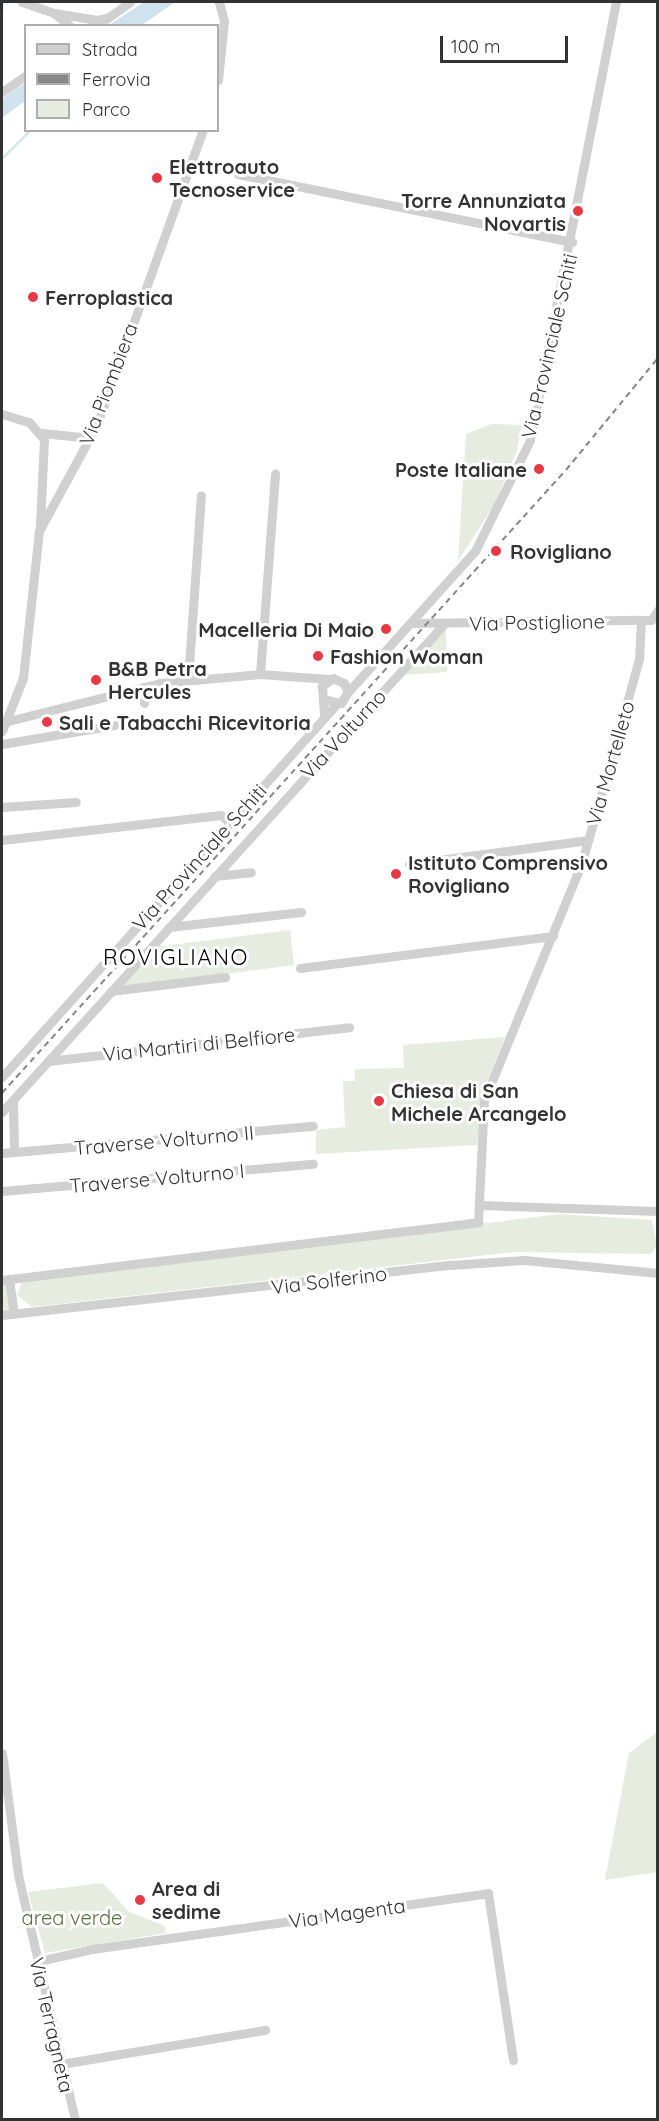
<!DOCTYPE html>
<style>
body{margin:0}
#map{position:relative;width:659px;height:2121px;overflow:hidden;background:#fff;font-family:Quicksand,sans-serif}
div>[style]{position:absolute}
.green>*{inset:0;background:#e6ecdf}
.water>*{inset:0;background:#cfe2ee}
.stream>*{height:2px;margin:-1px;padding:0 1px;transform-origin:1px;border-radius:1px;background:#cfe2ee}
.minor>*{height:9px;margin:-4.5px;padding:0 4.5px;transform-origin:4.5px;border-radius:4.5px;background:#d0d0d0}
.rail>*{height:2px;margin-top:-1px;transform-origin:0;background:repeating-linear-gradient(90deg,#888 0 6px,transparent 0 10.5px)}
.dots>*{width:16px;height:16px;translate:-50% -50%;box-sizing:border-box;border:3px solid #fff;border-radius:50%}
span{translate:-50% -50%;white-space:nowrap;text-align:center;line-height:1.15;-webkit-text-stroke:6px #fff;paint-order:stroke}
.poi-label{font-size:20px;color:#333;font-weight:700}
.left{translate:0 -50%;text-align:left}
.right{translate:-100% -50%;text-align:right}
.street-label{font-size:20px;color:#333}
.park-label{font-size:20px;color:#56703f}
.quarter-label{font-size:22px;color:#000;letter-spacing:1.5px}
.frame{position:absolute;inset:0;border:3px solid #333;pointer-events:none}
.legend{position:absolute;left:24px;top:24px;width:195px;height:108px;box-sizing:border-box;background:#fff;border:2px solid #adadad;margin:0;padding:8px 10px;list-style:none;font-size:18px;color:#333}
.legend li{display:flex;align-items:center;gap:12px;height:30px}
.legend b{width:30px;border:2px solid #adadad}
.scale{position:absolute;left:440px;top:36px;width:128px;height:27px;box-sizing:border-box;border:3px solid #333;border-top:0;padding-left:8px;font-size:18px;line-height:21px;white-space:nowrap;color:#333;-webkit-text-stroke:4px #fff;paint-order:stroke}
</style>
<div id="map">
<div class="green">
<i style="clip-path:polygon(492px 424px,522px 425px,517px 451px,494px 505px,458px 561px,466px 434px)"></i>
<i style="clip-path:polygon(446px 628px,447px 672px,401px 675px)"></i>
<i style="clip-path:polygon(290px 930px,294px 965px,118px 988px,155px 947px)"></i>
<i style="clip-path:polygon(505px 1037px,483px 1092px,477px 1145px,316px 1154px,316px 1130px,345px 1127px,343px 1081px,355px 1081px,355px 1069px,404px 1068px,403px 1045px)"></i>
<i style="clip-path:polygon(559px 1214px,652px 1220px,657px 1246px,651px 1254px,515px 1252px,32px 1307px,17px 1295px,22px 1282px)"></i>
<i style="clip-path:polygon(9px 1279px,14px 1314px,2px 1315px,2px 1280px)"></i>
<i style="clip-path:polygon(657px 1732px,657px 1872px,605px 1880px,629px 1753px)"></i>
<i style="clip-path:polygon(103px 1883px,129px 1912px,165px 1926px,166px 1933px,45px 1953px,28px 1892px)"></i>
</div>
<div class="water">
<i style="clip-path:polygon(144px 2px,175px 2px,142px 25px,109px 25px)"></i>
<i style="clip-path:polygon(25px 83px,25px 101px,2px 118px,2px 99px)"></i>
</div>
<div class="stream">
<i style="left:2px;top:15px;width:13px;rotate:-86deg"></i>
<i style="left:2px;top:159px;width:41px;rotate:-45deg"></i>
</div>
<div class="minor">
<i style="left:22px;top:2px;width:34px;rotate:19deg"></i>
<i style="left:54px;top:13px;width:21px;rotate:39deg"></i>
<i style="left:54px;top:13px;width:44px;rotate:9.2deg"></i>
<i style="left:97px;top:20px;width:12px;rotate:-14deg"></i>
<i style="left:106px;top:19px;width:29px;rotate:-35deg"></i>
<i style="left:218px;top:80px;width:59px;rotate:-84.2deg"></i>
<i style="left:224px;top:21px;width:20px;rotate:-105deg"></i>
<i style="left:2px;top:92px;width:29px;rotate:-35deg"></i>
<i style="left:238px;top:174px;width:341px;rotate:11.5deg"></i>
<i style="left:2px;top:414px;width:28px;rotate:17deg"></i>
<i style="left:29px;top:422px;width:23px;rotate:49deg"></i>
<i style="left:44px;top:439px;width:86px;rotate:92.7deg"></i>
<i style="left:42px;top:433px;width:49px;rotate:5.8deg"></i>
<i style="left:412px;top:623px;width:229px;rotate:-0.8deg"></i>
<i style="left:641px;top:620px;width:10px"></i>
<i style="left:651px;top:620px;width:12px;rotate:-55deg"></i>
<i style="left:260px;top:674px;width:201px;rotate:-85.7deg"></i>
<i style="left:188px;top:680px;width:185px;rotate:-86deg"></i>
<i style="left:143px;top:687px;width:16px;rotate:86deg"></i>
<i style="left:348px;top:692px;width:190px;rotate:-48deg"></i>
<i style="left:475px;top:551px;width:124px;rotate:-63.6deg"></i>
<i style="left:530px;top:440px;width:446px;rotate:-78.9deg"></i>
<i style="left:323px;top:699px;width:18px;rotate:13deg"></i>
<i style="left:341px;top:703px;width:13px;rotate:-58deg"></i>
<i style="left:348px;top:692px;width:10px;rotate:-114deg"></i>
<i style="left:344px;top:683px;width:12px;rotate:-156deg"></i>
<i style="left:333px;top:678px;width:14px;rotate:144deg"></i>
<i style="left:322px;top:686px;width:32px;rotate:86deg"></i>
<i style="left:4px;top:722px;width:161px;rotate:-14deg"></i>
<i style="left:160px;top:683px;width:100px;rotate:-5.1deg"></i>
<i style="left:260px;top:674px;width:69px;rotate:4.1deg"></i>
<i style="left:2px;top:731px;width:57px;rotate:-68.4deg"></i>
<i style="left:23px;top:678px;width:148px;rotate:-83.8deg"></i>
<i style="left:39px;top:531px;width:122px;rotate:-61.5deg"></i>
<i style="left:97px;top:424px;width:313px;rotate:-70.2deg"></i>
<i style="left:2px;top:744px;width:114px;rotate:-9.6deg"></i>
<i style="left:2px;top:807px;width:74px;rotate:-3.9deg"></i>
<i style="left:2px;top:840px;width:220px;rotate:-6.5deg"></i>
<i style="left:221px;top:815px;width:12px;rotate:42deg"></i>
<i style="left:409px;top:864px;width:181px;rotate:-7.6deg"></i>
<i style="left:215px;top:876px;width:36px;rotate:-6deg"></i>
<i style="left:169px;top:927px;width:133px;rotate:-6.5deg"></i>
<i style="left:300px;top:968px;width:255px;rotate:-7.2deg"></i>
<i style="left:111px;top:991px;width:115px;rotate:-7deg"></i>
<i style="left:48px;top:1061px;width:303px;rotate:-6.4deg"></i>
<i style="left:2px;top:1077px;width:500px;rotate:-48.1deg"></i>
<i style="left:13px;top:1100px;width:52px;rotate:88.9deg"></i>
<i style="left:14px;top:1152px;width:300px;rotate:-5deg"></i>
<i style="left:2px;top:1112px;width:660px;rotate:-47.83deg"></i>
<i style="left:2px;top:1153px;width:12px;rotate:-5deg"></i>
<i style="left:2px;top:1191px;width:312px;rotate:-5deg"></i>
<i style="left:479px;top:1205px;width:179px;rotate:1.9deg"></i>
<i style="left:9px;top:1279px;width:35px;rotate:82deg"></i>
<i style="left:2px;top:1280px;width:480px;rotate:-6.9deg"></i>
<i style="left:478px;top:1222px;width:122px;rotate:-87.2deg"></i>
<i style="left:484px;top:1100px;width:257px;rotate:-67.6deg"></i>
<i style="left:582px;top:862px;width:211px;rotate:-74.3deg"></i>
<i style="left:639px;top:659px;width:39px;rotate:-87deg"></i>
<i style="left:2px;top:1315px;width:451px;rotate:-6.4deg"></i>
<i style="left:450px;top:1265px;width:74px;rotate:-3.9deg"></i>
<i style="left:524px;top:1260px;width:135px;rotate:5.5deg"></i>
<i style="left:2px;top:1753px;width:123px;rotate:82.5deg"></i>
<i style="left:18px;top:1875px;width:252px;rotate:76.9deg"></i>
<i style="left:39px;top:1961px;width:54px;rotate:-12.8deg"></i>
<i style="left:92px;top:1949px;width:400px;rotate:-8deg"></i>
<i style="left:488px;top:1893px;width:169px;rotate:81.5deg"></i>
<i style="left:61px;top:2064px;width:207px;rotate:-9.5deg"></i>
</div>
<div class="rail">
<i style="left:2px;top:1093px;width:840px;rotate:-47.85deg"></i>
<i style="left:566px;top:470px;width:145px;rotate:-50.6deg"></i>
</div>
<div class="dots">
<i style="left:157px;top:178px;background:#e63946"></i>
<i style="left:578px;top:211px;background:#e63946"></i>
<i style="left:33px;top:297px;background:#e63946"></i>
<i style="left:539px;top:469px;background:#e63946"></i>
<i style="left:496px;top:551px;background:#e63946"></i>
<i style="left:386px;top:629px;background:#e63946"></i>
<i style="left:318px;top:656px;background:#e63946"></i>
<i style="left:96px;top:680px;background:#e63946"></i>
<i style="left:47px;top:722px;background:#e63946"></i>
<i style="left:396px;top:874px;background:#e63946"></i>
<i style="left:379px;top:1101px;background:#e63946"></i>
<i style="left:140px;top:1900px;background:#e63946"></i>
</div>
<div class="poi-label">
<span class="left" style="left:169px;top:178px">Elettroauto<br>Tecnoservice</span>
<span class="right" style="left:566px;top:212px">Torre Annunziata<br>Novartis</span>
<span class="left" style="left:45px;top:297px">Ferroplastica</span>
<span class="right" style="left:527px;top:469px">Poste Italiane</span>
<span class="left" style="left:510px;top:551px">Rovigliano</span>
<span class="right" style="left:374px;top:629px">Macelleria Di Maio</span>
<span class="left" style="left:330px;top:656px">Fashion Woman</span>
<span class="left" style="left:108px;top:680px">B&amp;B Petra<br>Hercules</span>
<span class="left" style="left:59px;top:722px">Sali e Tabacchi Ricevitoria</span>
<span class="left" style="left:408px;top:874px">Istituto Comprensivo<br>Rovigliano</span>
<span class="left" style="left:391px;top:1102px">Chiesa di San<br>Michele Arcangelo</span>
<span class="left" style="left:152px;top:1900px">Area di<br>sedime</span>
</div>
<div class="street-label">
<span style="left:549px;top:346px;rotate:-77deg">Via Provinciale Schiti</span>
<span style="left:108px;top:384px;rotate:-69deg">Via Piombiera</span>
<span style="left:537px;top:622px;rotate:-1deg">Via Postiglione</span>
<span style="left:343px;top:734px;rotate:-47deg">Via Volturno</span>
<span style="left:610px;top:763px;rotate:-74deg">Via Mortelleto</span>
<span style="left:199px;top:857px;rotate:-48deg">Via Provinciale Schiti</span>
<span style="left:199px;top:1044px;rotate:-6deg">Via Martiri di Belfiore</span>
<span style="left:164px;top:1140px;rotate:-5deg">Traverse Volturno II</span>
<span style="left:157px;top:1178px;rotate:-5deg">Traverse Volturno I</span>
<span style="left:329px;top:1280px;rotate:-7deg">Via Solferino</span>
<span style="left:347px;top:1913px;rotate:-8deg">Via Magenta</span>
<span style="left:52px;top:2025px;rotate:77deg">Via Terragneta</span>
</div>
<div class="park-label">
<span style="left:72px;top:1917px">area verde</span>
</div>
<div class="quarter-label">
<span style="left:176px;top:958px">ROVIGLIANO</span>
</div>
<div class="frame"></div>
<ul class="legend">
<li><b style="height:8px;background:#d0d0d0"></b>Strada</li>
<li><b style="height:8px;background:#888"></b>Ferrovia</li>
<li><b style="height:16px;background:#e6ecdf"></b>Parco</li>
</ul>
<div class="scale">100 m</div>
</div>
